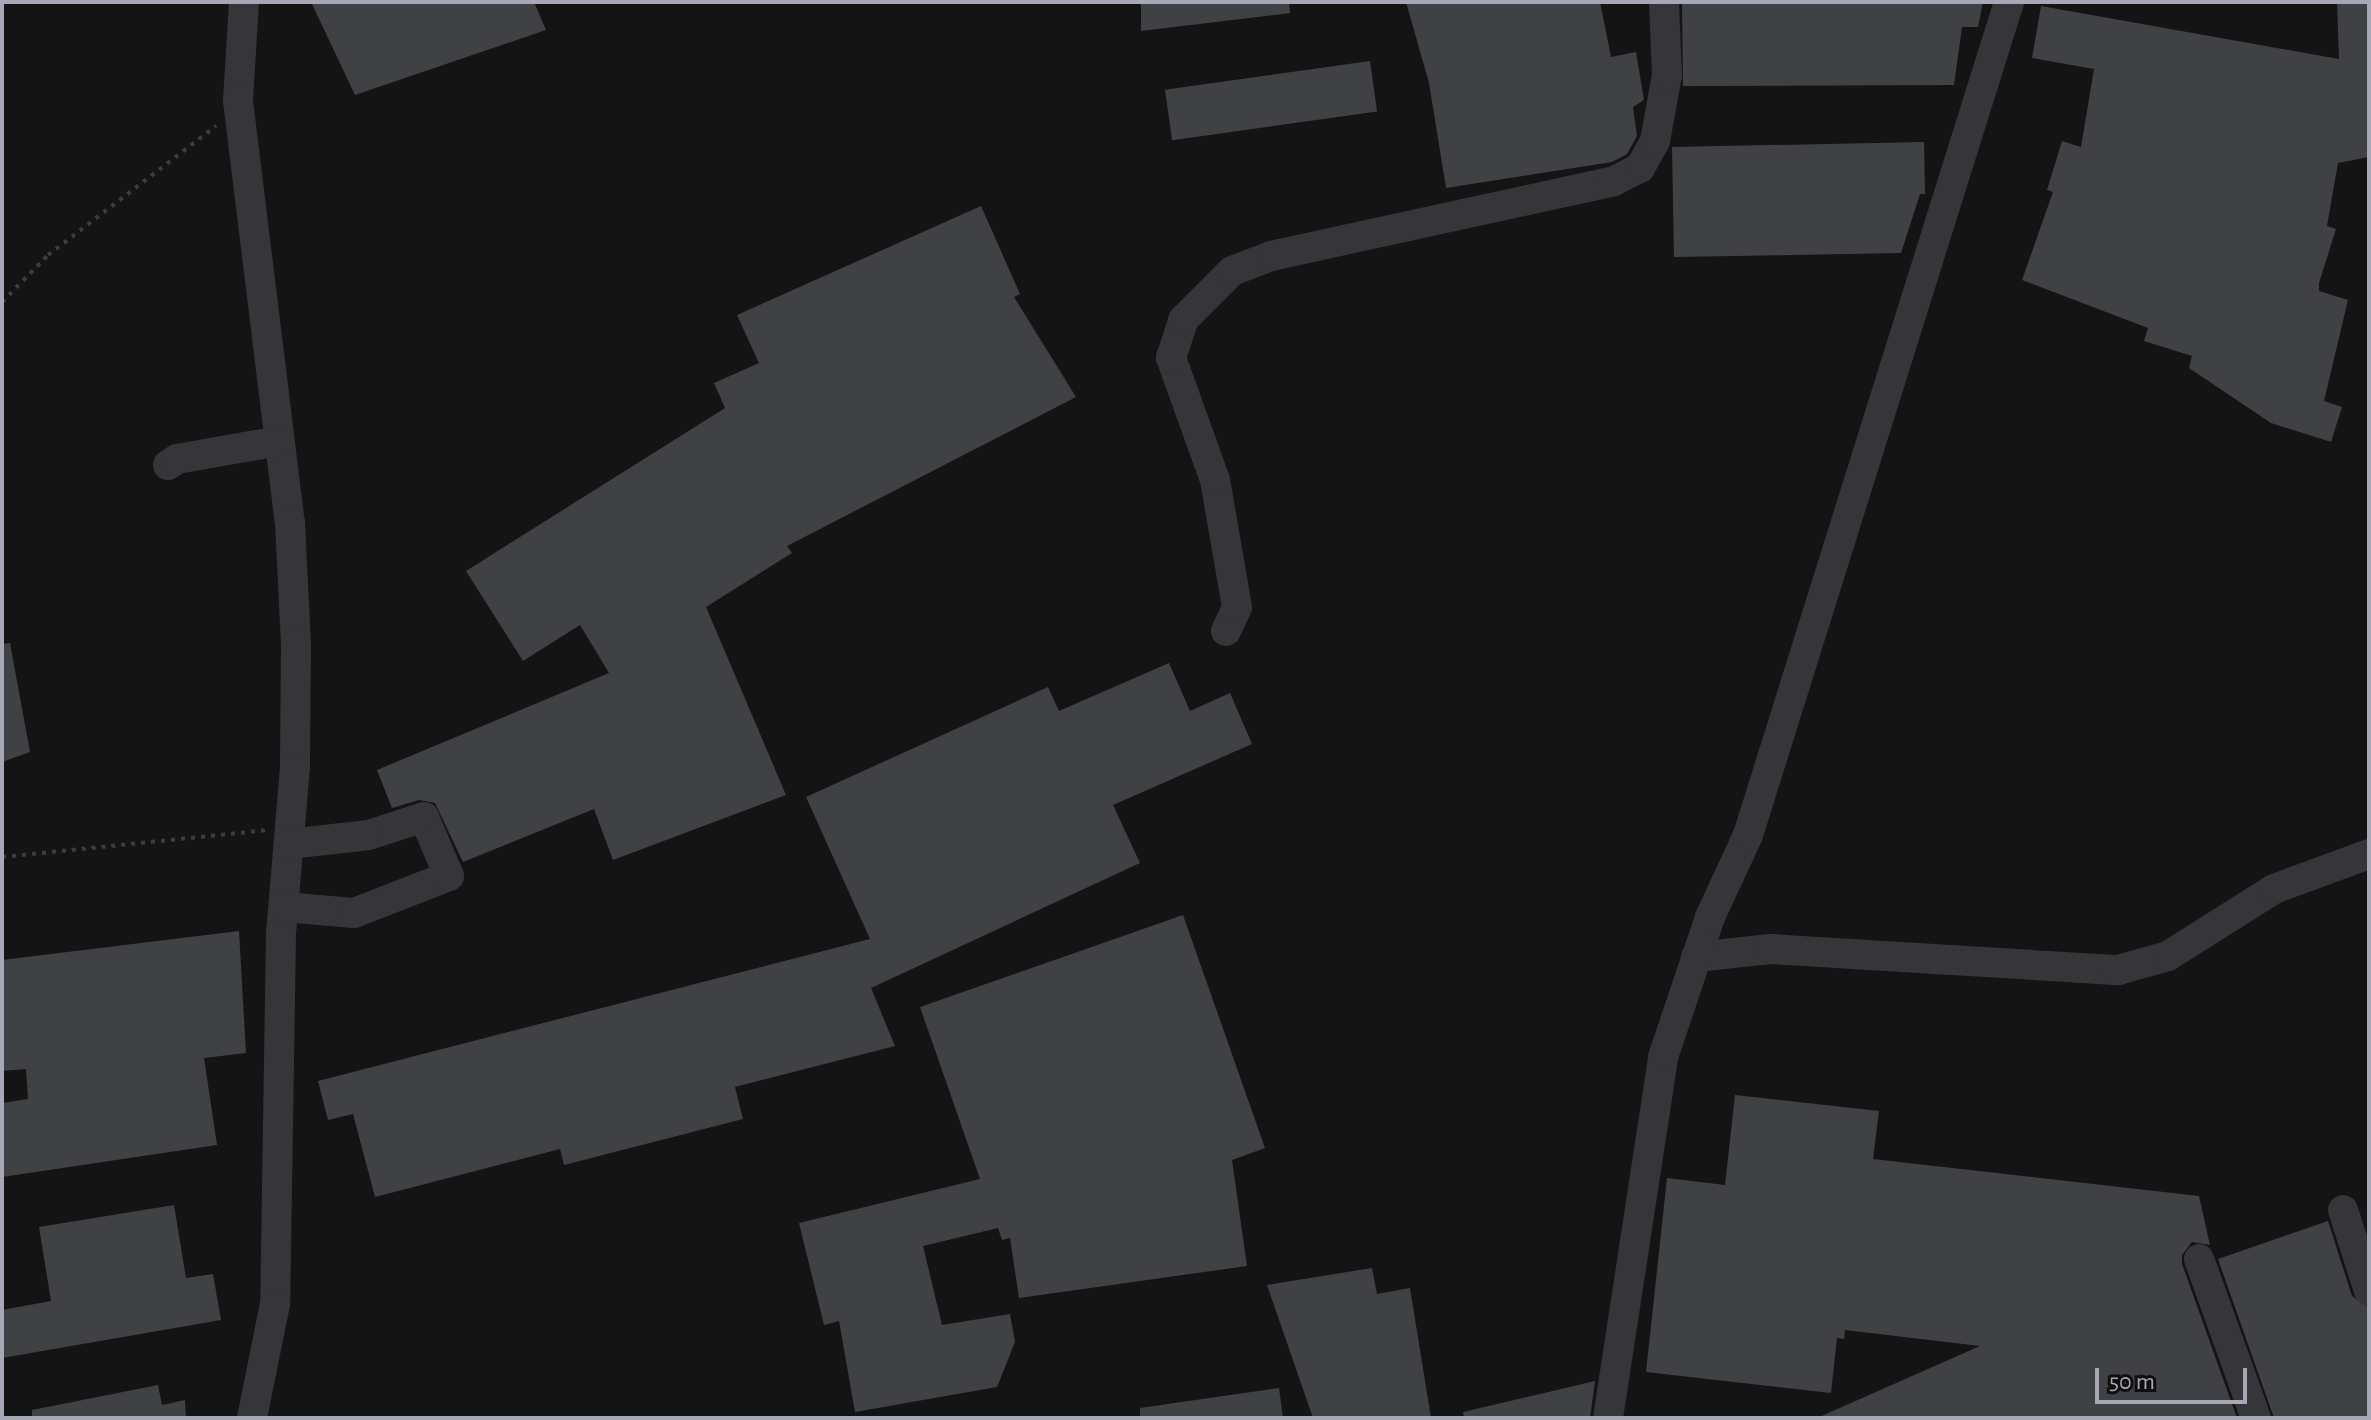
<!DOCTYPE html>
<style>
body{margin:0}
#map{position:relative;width:2371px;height:1420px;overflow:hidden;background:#141415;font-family:"Alegreya Sans",sans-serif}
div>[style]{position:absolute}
.building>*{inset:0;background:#404145;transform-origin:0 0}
.path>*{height:4px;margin-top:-2px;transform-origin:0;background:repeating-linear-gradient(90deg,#3b3c41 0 4px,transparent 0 10px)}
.minor>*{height:30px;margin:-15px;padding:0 15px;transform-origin:15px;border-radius:15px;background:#35353a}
span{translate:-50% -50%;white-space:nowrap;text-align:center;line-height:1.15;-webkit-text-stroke:7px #0f0f10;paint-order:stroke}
.frame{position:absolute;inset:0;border:4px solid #a6a9b5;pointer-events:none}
.scale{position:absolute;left:2095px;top:1368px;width:152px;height:36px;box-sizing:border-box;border:4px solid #a6a9b5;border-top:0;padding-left:10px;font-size:24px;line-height:28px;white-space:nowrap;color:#a6a9b5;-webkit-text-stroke:6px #0f0f10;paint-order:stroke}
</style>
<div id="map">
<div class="building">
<i style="clip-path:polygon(311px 2px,534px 2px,546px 30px,355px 95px)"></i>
<i style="clip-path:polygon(1141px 2px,1289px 2px,1290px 13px,1141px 31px)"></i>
<i style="clip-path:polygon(1406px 2px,1600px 2px,1611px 57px,1636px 52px,1644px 100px,1633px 107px,1637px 136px,1627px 154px,1612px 162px,1446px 188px,1429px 83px)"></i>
<i style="clip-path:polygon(1682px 2px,1983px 2px,1978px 27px,1962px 27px,1954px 85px,1683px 86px)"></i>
<i style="clip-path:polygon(2337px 2px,2369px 2px,2369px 157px,2338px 163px,2327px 226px,2336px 229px,2319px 283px,2319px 291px,2348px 300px,2324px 401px,2342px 407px,2331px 442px,2271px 423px,2189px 368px,2192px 356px,2144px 341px,2148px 328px,2022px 280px,2053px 192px,2047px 190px,2062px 141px,2081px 147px,2094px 69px,2032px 58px,2041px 6px,2339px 59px)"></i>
<i style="left:1370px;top:61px;width:51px;height:207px;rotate:82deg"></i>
<i style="clip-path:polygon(1924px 142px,1925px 194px,1920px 194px,1901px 253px,1674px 257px,1672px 147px)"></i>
<i style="clip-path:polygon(981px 206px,1020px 294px,1014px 297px,1076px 397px,787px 546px,792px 553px,706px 607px,786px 795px,613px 860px,594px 809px,463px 862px,435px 803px,419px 800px,392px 808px,377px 770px,609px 673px,580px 625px,523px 661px,466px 571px,725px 408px,714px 383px,759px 363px,737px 315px)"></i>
<i style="clip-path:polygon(10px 643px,30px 752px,2px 762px,2px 644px)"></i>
<i style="clip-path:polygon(1169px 663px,1190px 711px,1230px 693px,1252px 744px,1113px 805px,1140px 863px,871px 988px,895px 1046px,735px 1087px,743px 1119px,564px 1165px,560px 1149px,375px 1197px,353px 1114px,328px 1120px,318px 1081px,870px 939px,806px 797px,1048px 687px,1059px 711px)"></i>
<i style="clip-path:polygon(1183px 915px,1265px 1148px,1232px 1160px,1247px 1266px,1019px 1298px,1010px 1238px,1002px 1240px,998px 1228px,923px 1246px,942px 1325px,1010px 1314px,1015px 1342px,997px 1387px,855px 1412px,839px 1321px,824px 1325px,799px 1223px,980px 1179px,920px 1007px)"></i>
<i style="clip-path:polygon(239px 931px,246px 1053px,204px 1058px,217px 1145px,2px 1177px,2px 1103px,28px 1099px,26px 1069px,2px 1071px,2px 960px)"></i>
<i style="clip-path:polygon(1735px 1095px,1879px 1111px,1873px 1159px,2199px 1196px,2210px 1245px,2192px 1242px,2182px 1255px,2182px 1264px,2237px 1418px,1817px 1418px,1980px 1346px,1845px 1330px,1844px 1339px,1837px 1338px,1831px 1393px,1646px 1372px,1667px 1178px,1725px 1185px)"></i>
<i style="clip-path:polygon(174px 1205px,186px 1278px,213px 1274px,221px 1320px,2px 1358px,2px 1310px,51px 1301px,39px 1227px)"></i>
<i style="clip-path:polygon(2328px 1221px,2352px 1296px,2369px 1308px,2369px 1418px,2274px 1418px,2218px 1259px)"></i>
<i style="clip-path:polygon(1372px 1268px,1377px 1294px,1410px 1288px,1431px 1418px,1313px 1418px,1267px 1285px)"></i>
<i style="clip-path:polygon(1595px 1381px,1590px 1418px,1464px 1418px,1463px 1412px)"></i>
<i style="clip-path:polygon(158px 1385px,162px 1405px,185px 1400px,186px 1418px,32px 1418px,32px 1410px)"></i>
<i style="clip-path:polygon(1279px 1388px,1283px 1418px,1140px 1418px,1140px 1408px)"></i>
</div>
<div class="path">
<i style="left:2px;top:302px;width:66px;rotate:-45.6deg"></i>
<i style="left:48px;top:255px;width:212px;rotate:-37.5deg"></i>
<i style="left:2px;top:857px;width:265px;rotate:-5.8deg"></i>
</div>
<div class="minor">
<i style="left:244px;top:2px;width:99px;rotate:93.5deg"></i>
<i style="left:238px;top:101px;width:424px;rotate:83deg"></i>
<i style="left:290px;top:522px;width:122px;rotate:87.2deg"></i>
<i style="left:296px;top:644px;width:123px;rotate:90.5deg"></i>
<i style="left:295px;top:767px;width:168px;rotate:94.8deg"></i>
<i style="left:281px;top:934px;width:370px;rotate:90.9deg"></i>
<i style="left:275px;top:1304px;width:116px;rotate:101.4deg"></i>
<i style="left:168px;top:465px;width:11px;rotate:-34deg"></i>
<i style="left:177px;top:459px;width:104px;rotate:-10deg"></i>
<i style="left:1226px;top:631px;width:26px;rotate:-65deg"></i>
<i style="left:1237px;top:607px;width:129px;rotate:-99.8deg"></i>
<i style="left:1215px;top:480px;width:130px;rotate:-109.8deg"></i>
<i style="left:1171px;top:358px;width:40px;rotate:-72deg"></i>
<i style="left:1183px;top:320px;width:69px;rotate:-45deg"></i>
<i style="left:1232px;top:271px;width:42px;rotate:-21deg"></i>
<i style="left:1271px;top:256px;width:351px;rotate:-12.3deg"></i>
<i style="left:1614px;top:181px;width:29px;rotate:-27deg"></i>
<i style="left:1640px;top:168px;width:31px;rotate:-61deg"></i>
<i style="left:1655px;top:141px;width:67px;rotate:-79.7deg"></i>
<i style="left:1667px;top:75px;width:73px;rotate:-92.4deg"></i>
<i style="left:284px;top:907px;width:70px;rotate:4.9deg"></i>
<i style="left:354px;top:913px;width:102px;rotate:-21.3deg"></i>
<i style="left:449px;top:876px;width:64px;rotate:-113deg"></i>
<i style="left:424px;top:817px;width:58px;rotate:161.9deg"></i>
<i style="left:369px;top:835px;width:81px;rotate:173.6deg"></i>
<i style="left:1696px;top:957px;width:75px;rotate:-6.1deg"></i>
<i style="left:1771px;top:949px;width:348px;rotate:3.5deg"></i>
<i style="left:2118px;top:970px;width:52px;rotate:-15.6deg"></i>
<i style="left:2168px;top:956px;width:125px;rotate:-32.3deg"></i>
<i style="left:2274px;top:889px;width:101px;rotate:-20.2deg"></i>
<i style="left:2343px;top:1210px;width:85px;rotate:72.2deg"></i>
<i style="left:2199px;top:1259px;width:169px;rotate:70.3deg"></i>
<i style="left:1608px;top:1418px;width:365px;rotate:-81.3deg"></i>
<i style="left:1663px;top:1057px;width:148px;rotate:-71.4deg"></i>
<i style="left:1710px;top:917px;width:90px;rotate:-65.1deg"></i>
<i style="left:1748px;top:835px;width:873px;rotate:-72.6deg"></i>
</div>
<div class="frame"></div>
<div class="scale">50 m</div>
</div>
